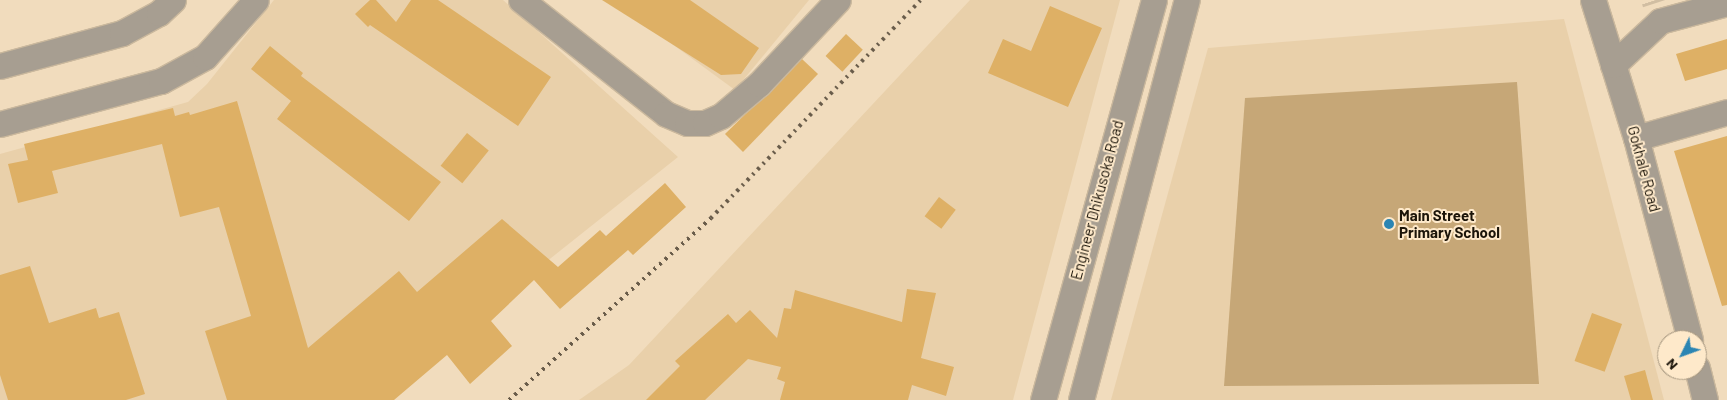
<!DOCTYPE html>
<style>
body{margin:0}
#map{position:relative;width:1727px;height:400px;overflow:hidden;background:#f1dcbd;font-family:Barlow,sans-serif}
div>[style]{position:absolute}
.built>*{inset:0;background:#e9d0aa}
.green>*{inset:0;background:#c6a777}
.building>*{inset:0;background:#deb065;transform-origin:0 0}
.minor-tunnel>*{height:25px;margin-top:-12.5px;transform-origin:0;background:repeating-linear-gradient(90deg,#d1bea2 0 25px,transparent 0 37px)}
.roads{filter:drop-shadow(1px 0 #cab89d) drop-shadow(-1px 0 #cab89d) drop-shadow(0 1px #cab89d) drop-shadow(0 -1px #cab89d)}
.minor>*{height:25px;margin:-12.5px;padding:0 12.5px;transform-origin:12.5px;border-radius:12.5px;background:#a79e91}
.rail>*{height:4px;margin-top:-2px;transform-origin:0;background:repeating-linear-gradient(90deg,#695c4a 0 2.5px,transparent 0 7.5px)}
.dots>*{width:14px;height:14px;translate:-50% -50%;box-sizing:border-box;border:2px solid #fee9ca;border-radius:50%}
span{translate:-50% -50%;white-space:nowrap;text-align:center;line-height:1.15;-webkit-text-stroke:4px #fee9ca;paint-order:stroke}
.street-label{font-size:15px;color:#1b1409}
.poi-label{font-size:15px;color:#1b1409;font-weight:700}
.left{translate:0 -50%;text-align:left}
.north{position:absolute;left:1657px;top:330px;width:50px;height:50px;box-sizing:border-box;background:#fee9ca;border:1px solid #a3947d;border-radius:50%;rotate:228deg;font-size:14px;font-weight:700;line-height:20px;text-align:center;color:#1b1409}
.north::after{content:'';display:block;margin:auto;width:18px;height:22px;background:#2b85b3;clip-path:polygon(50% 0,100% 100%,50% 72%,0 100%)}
</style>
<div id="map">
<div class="built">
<i style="clip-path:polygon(274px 0,503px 0,678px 157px,546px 262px,387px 400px,0 400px,0 154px,188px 102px,207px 84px)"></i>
<i style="clip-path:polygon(612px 0,809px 0,735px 90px)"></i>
<i style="clip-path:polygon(970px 0,1120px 0,1013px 400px,579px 400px,629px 365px)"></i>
<i style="clip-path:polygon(1564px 19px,1664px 400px,1111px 400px,1208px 48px)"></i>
</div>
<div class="green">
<i style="clip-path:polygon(1517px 82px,1539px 384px,1224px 386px,1245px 98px)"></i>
</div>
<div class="building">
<i style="clip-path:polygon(370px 0,376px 0,396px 22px,411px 0,438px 0,551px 77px,518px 126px,370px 25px,368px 27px,355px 14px)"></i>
<i style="clip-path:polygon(602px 0,690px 0,759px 48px,741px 74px,721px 75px)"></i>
<i style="clip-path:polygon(1050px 6px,1102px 28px,1068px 107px,988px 73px,1003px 39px,1031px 51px)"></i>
<i style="left:846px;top:34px;width:23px;height:30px;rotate:43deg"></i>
<i style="clip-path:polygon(1727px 39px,1727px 69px,1685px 81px,1676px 54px)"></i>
<i style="clip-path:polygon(270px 46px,303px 73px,301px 76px,441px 182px,409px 221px,277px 119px,291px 101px,251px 69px)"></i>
<i style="clip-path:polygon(802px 59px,818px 74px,743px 152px,725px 134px)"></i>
<i style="clip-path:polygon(237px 101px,308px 348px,399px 271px,417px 292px,502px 219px,558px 267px,600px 230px,606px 236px,665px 183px,686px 207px,633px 255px,628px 250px,560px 309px,534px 280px,491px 321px,512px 346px,470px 384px,447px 355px,394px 400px,227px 400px,205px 331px,251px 316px,219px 207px,180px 217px,162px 144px,52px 171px,58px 193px,18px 203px,8px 164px,28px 160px,24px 144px,173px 108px,175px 116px,189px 112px,190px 115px)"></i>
<i style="left:467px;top:133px;width:28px;height:42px;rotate:39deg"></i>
<i style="clip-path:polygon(1727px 136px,1727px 305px,1722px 306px,1674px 151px)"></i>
<i style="left:939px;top:197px;width:21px;height:24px;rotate:37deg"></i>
<i style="clip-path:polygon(30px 266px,49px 323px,96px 308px,99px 318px,119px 312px,145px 394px,126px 400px,8px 400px,0 375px,0 275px)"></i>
<i style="clip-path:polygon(907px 289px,936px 293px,921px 358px,954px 367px,946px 396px,912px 385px,908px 400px,780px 400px,785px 382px,777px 379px,781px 367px,748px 359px,705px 400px,646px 400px,680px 366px,675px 361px,728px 314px,736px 323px,750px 310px,777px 338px,784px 308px,791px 309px,795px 290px,902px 322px)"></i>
<i style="left:1592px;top:313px;width:32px;height:51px;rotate:20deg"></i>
<i style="clip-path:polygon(1645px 370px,1653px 400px,1631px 400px,1624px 376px)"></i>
</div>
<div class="minor-tunnel">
<i style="left:1654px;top:0;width:3px;rotate:72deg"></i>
</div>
<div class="roads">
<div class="minor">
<i style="left:521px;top:0;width:184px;rotate:38.2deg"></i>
<i style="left:666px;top:114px;width:23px;rotate:23deg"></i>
<i style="left:687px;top:123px;width:18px"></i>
<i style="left:705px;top:123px;width:17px;rotate:-24deg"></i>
<i style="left:721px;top:116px;width:50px;rotate:-40.1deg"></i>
<i style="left:759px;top:84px;width:115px;rotate:-46.8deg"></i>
<i style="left:1593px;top:0;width:145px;rotate:72.7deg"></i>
<i style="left:1636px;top:138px;width:209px;rotate:75deg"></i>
<i style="left:1613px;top:65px;width:64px;rotate:-43.1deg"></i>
<i style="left:1660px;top:21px;width:69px;rotate:-15deg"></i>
<i style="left:0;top:66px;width:126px;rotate:-15.1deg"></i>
<i style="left:122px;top:33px;width:42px;rotate:-28.4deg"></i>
<i style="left:159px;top:13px;width:19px;rotate:-43deg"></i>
<i style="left:0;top:124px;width:167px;rotate:-15deg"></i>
<i style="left:161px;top:81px;width:50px;rotate:-28.6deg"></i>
<i style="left:205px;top:57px;width:76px;rotate:-48.2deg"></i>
<i style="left:1636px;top:138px;width:95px;rotate:-15.9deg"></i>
<i style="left:1697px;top:368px;width:33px;rotate:76deg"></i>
<i style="left:1043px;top:400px;width:415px;rotate:-74.5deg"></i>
<i style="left:1081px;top:400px;width:414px;rotate:-75.2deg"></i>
</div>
</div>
<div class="rail">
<i style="left:509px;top:400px;width:272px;rotate:-42deg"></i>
<i style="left:711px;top:218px;width:303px;rotate:-46.1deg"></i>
</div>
<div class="dots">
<i style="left:1389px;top:224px;background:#2b85b3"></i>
</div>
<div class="street-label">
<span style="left:1644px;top:169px;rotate:75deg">Gokhale Road</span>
<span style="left:1097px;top:200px;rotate:-75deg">Engineer Dhikusoka Road</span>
</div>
<div class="poi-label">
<span class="left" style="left:1399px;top:224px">Main Street<br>Primary School</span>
</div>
<div class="north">N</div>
</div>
